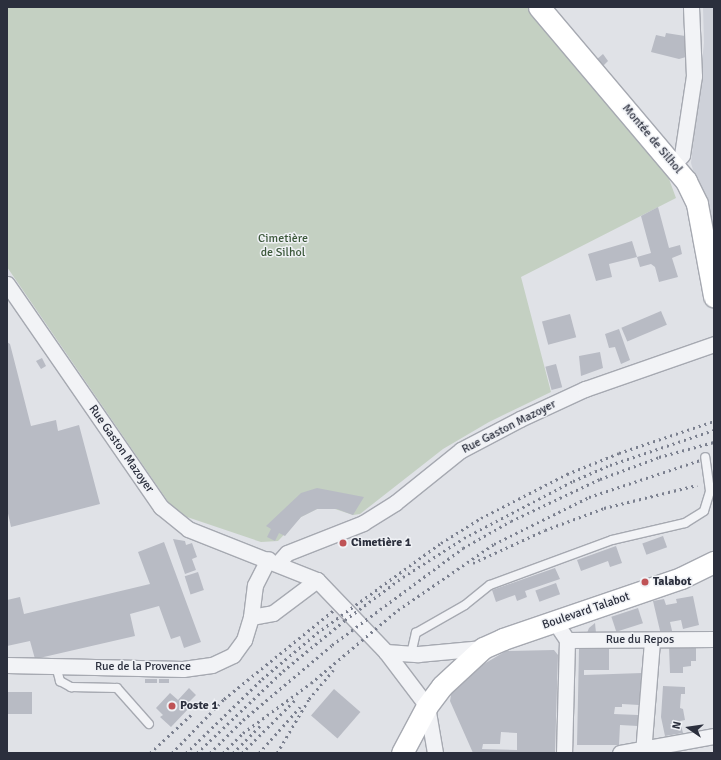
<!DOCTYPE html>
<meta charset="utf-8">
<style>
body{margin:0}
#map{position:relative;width:721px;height:760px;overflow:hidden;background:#e0e2e7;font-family:Signika,sans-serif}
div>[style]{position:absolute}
.built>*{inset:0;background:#ced1d9}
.green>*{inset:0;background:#c4d0c2}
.building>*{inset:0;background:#b8bbc4;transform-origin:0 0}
.roads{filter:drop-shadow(1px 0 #a6a9b1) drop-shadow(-1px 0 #a6a9b1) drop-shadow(0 1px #a6a9b1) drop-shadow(0 -1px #a6a9b1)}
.service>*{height:8px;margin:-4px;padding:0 4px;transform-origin:4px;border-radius:4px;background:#f2f3f6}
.minor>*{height:15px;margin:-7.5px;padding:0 7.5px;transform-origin:7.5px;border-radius:7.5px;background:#f2f3f6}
.secondary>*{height:21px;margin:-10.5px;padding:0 10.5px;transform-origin:10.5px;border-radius:10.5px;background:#fff}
.rail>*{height:3px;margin-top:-1.5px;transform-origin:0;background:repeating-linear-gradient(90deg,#7b808f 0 2px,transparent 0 6px)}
.dots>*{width:11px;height:11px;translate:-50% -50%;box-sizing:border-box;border:2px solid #eff1f5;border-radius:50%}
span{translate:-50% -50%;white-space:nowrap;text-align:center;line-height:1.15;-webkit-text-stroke:3px #eff1f5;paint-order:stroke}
.street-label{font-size:12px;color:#2b2f3d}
.park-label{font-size:12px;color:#3b5739}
.poi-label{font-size:12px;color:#2b2f3d;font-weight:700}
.left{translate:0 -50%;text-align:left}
.frame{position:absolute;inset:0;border:8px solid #2b2f3d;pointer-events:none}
.north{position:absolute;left:669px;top:708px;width:40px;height:40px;-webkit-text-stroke:3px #eff1f5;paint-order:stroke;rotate:283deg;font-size:11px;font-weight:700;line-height:16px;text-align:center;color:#2b2f3d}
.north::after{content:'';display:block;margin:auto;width:14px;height:18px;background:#2b2f3d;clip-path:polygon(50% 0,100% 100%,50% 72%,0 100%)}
</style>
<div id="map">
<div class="built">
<i style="clip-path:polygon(703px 7px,714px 7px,714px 242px,691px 163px,704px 43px)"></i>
</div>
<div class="green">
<i style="clip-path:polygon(7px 7px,527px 7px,665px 168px,676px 198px,521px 277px,551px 392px,489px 422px,443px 449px,360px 514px,353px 515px,332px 508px,317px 509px,301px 517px,278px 541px,261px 542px,187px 517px,169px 503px,7px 267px)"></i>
</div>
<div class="building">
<i style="clip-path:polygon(666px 33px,685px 36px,686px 57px,679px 59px,651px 52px,656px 35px,665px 37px)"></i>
<i style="clip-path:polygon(603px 54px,608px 61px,602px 67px,596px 60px)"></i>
<i style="clip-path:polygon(658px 207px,669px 248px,680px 245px,682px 254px,672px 258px,678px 277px,659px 282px,655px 267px,651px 264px,640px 267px,637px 257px,609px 264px,612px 277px,596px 281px,588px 254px,632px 241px,637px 257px,651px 253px,641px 216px)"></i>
<i style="left:661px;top:311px;width:15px;height:43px;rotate:67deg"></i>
<i style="left:570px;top:314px;width:24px;height:29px;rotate:75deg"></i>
<i style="clip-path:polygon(619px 329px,630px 360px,621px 364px,615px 347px,609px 348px,605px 334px)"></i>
<i style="clip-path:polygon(7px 342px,10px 344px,31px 426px,56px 420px,58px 431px,79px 425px,100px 504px,11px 527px,7px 509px)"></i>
<i style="clip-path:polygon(600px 352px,603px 368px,581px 376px,579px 356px)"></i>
<i style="clip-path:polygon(42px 358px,46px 366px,41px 369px,36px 361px)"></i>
<i style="left:556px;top:364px;width:24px;height:11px;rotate:75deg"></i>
<i style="clip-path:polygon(317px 488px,364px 497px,353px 515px,337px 509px,317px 509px,301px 517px,285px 536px,279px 533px,275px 541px,267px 537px,271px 529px,266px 526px,301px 493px)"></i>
<i style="left:663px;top:536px;width:12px;height:22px;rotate:70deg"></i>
<i style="clip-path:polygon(173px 539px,185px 541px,186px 545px,192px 543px,197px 557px,192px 559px,196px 570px,185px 574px)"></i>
<i style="clip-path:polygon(164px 542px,201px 642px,184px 648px,180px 636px,171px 639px,159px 606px,130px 614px,135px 636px,35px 659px,30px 641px,7px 646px,7px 600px,20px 597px,24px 614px,150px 584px,138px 552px)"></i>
<i style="clip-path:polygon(616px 546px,622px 563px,610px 567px,608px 561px,581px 571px,577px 560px)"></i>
<i style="clip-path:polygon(555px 568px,560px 579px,525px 591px,527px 597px,517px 601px,515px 595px,496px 602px,492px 590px)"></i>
<i style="left:198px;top:572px;width:19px;height:14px;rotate:72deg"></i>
<i style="left:556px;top:583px;width:12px;height:22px;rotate:70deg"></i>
<i style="clip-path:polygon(693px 596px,699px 625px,683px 629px,681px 620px,670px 622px,673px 635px,661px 635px,653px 601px,664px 599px,666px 605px,677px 603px,676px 599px)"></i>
<i style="left:638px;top:608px;width:16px;height:28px;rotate:72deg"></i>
<i style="clip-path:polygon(595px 623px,596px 633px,587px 633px,589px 628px)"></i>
<i style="clip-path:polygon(669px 647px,696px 647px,696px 661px,691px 661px,691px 666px,683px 667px,683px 673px,670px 673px)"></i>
<i style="clip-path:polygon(609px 648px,609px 670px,584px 670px,584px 675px,642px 673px,639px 705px,622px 704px,622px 707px,615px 707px,614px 714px,638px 715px,638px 726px,620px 725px,619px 745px,577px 745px,579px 649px)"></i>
<i style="clip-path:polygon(evenodd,554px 650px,558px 655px,555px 753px,473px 753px,450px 701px,452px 690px,472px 671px,506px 651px,554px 650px,501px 732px,517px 733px,517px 750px,482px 749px,483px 744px,500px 744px,501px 732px)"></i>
<i style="left:145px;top:679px;width:12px;height:4px"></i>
<i style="left:159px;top:679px;width:10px;height:4px"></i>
<i style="clip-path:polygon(663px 686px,685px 687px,685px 694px,681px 694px,680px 708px,683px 709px,685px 720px,680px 721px,683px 733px,665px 736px,661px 717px)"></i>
<i style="clip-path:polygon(189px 688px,196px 695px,187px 704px,190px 707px,171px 727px,160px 717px,163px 715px,156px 708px,170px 693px,178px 700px)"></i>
<i style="left:334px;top:689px;width:35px;height:35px;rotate:41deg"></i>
<i style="left:7px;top:692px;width:25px;height:22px"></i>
</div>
<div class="roads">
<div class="service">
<i style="left:411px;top:654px;width:22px;rotate:-77deg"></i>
<i style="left:416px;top:633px;width:56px;rotate:-29.7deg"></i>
<i style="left:465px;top:605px;width:32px;rotate:-39deg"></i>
<i style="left:490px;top:585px;width:130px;rotate:-20.2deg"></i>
<i style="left:612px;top:540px;width:75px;rotate:-13.1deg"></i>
<i style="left:685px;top:523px;width:22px;rotate:-32deg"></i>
<i style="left:704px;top:511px;width:21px;rotate:-73deg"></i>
<i style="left:710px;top:491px;width:34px;rotate:-98deg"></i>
<i style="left:56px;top:666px;width:16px;rotate:75deg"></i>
<i style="left:60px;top:681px;width:13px;rotate:29deg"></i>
<i style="left:71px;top:687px;width:46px;rotate:1.2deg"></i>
<i style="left:117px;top:688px;width:48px;rotate:48.4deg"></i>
</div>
<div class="minor">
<i style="left:674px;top:164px;width:12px;rotate:-48deg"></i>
<i style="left:682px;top:155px;width:80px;rotate:-81.4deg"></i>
<i style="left:694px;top:76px;width:69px;rotate:-92.5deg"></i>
<i style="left:7px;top:284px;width:271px;rotate:55.4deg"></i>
<i style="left:161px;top:507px;width:35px;rotate:39deg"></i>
<i style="left:188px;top:529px;width:139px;rotate:21.6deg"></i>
<i style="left:317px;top:580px;width:100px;rotate:46.2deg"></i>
<i style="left:386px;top:652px;width:68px;rotate:52.8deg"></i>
<i style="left:427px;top:706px;width:48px;rotate:80.3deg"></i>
<i style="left:278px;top:563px;width:13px;rotate:-48deg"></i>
<i style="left:287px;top:553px;width:82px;rotate:-21.5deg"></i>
<i style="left:363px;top:523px;width:38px;rotate:-32deg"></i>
<i style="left:395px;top:503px;width:85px;rotate:-38.8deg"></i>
<i style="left:461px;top:450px;width:67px;rotate:-27.7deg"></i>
<i style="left:520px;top:419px;width:72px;rotate:-24.8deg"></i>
<i style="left:585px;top:389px;width:137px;rotate:-19.2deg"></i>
<i style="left:251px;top:617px;width:22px;rotate:-10deg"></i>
<i style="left:273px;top:613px;width:55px;rotate:-36.9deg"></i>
<i style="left:555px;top:622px;width:22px;rotate:56deg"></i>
<i style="left:567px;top:640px;width:113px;rotate:91.5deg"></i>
<i style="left:567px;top:640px;width:147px;rotate:-0.4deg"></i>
<i style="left:386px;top:652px;width:32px;rotate:4deg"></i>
<i style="left:418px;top:654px;width:65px;rotate:-5.3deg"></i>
<i style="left:7px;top:665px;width:176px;rotate:1.3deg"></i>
<i style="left:183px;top:669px;width:29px;rotate:-8deg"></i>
<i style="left:212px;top:665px;width:23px;rotate:-25deg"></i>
<i style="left:233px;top:655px;width:19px;rotate:-54deg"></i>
<i style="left:244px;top:640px;width:24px;rotate:-73deg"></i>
<i style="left:251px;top:617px;width:32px;rotate:-83deg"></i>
<i style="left:255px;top:585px;width:29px;rotate:-63deg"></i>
<i style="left:620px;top:753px;width:96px;rotate:-10.3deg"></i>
<i style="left:643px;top:753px;width:113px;rotate:-85.4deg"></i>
</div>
<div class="secondary">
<i style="left:539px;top:7px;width:228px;rotate:49.8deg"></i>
<i style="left:686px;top:181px;width:25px;rotate:64deg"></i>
<i style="left:697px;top:204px;width:94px;rotate:79.5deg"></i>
<i style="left:402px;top:753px;width:53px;rotate:-62deg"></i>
<i style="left:427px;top:706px;width:25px;rotate:-53deg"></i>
<i style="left:442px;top:686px;width:56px;rotate:-42.8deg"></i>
<i style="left:483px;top:648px;width:22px;rotate:-24deg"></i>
<i style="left:503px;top:639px;width:188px;rotate:-18.9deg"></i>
<i style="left:681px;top:578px;width:37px;rotate:-26deg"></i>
</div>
</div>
<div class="rail">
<i style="left:473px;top:563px;width:79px;rotate:-24.6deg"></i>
<i style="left:545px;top:530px;width:63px;rotate:-20.4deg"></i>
<i style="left:604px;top:508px;width:96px;rotate:-13.9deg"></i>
<i style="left:150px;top:753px;width:59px;rotate:-42.9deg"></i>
<i style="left:172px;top:753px;width:75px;rotate:-46.1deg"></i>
<i style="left:224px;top:699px;width:143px;rotate:-39deg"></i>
<i style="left:186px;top:753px;width:106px;rotate:-44.2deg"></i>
<i style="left:262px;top:679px;width:72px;rotate:-39.9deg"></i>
<i style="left:317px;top:633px;width:153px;rotate:-36deg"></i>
<i style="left:441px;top:543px;width:47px;rotate:-32deg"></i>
<i style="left:481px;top:518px;width:97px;rotate:-27.1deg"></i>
<i style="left:567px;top:474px;width:56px;rotate:-22deg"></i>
<i style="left:619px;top:453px;width:100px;rotate:-18.6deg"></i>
<i style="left:197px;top:753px;width:119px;rotate:-43.6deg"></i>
<i style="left:283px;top:671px;width:80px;rotate:-39.4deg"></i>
<i style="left:345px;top:620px;width:72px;rotate:-36.6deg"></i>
<i style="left:403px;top:577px;width:72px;rotate:-32.6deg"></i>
<i style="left:464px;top:538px;width:123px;rotate:-27.6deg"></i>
<i style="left:573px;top:481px;width:40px;rotate:-23.4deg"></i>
<i style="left:610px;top:465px;width:110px;rotate:-18.6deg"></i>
<i style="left:210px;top:753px;width:47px;rotate:-45deg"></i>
<i style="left:243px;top:720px;width:116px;rotate:-40.1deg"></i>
<i style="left:332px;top:645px;width:163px;rotate:-36.5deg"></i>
<i style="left:463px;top:548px;width:55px;rotate:-29.4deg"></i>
<i style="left:511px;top:521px;width:98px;rotate:-25.3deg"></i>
<i style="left:600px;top:479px;width:63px;rotate:-20.4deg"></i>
<i style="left:659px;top:457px;width:57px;rotate:-15.3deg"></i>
<i style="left:223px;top:753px;width:28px;rotate:-45deg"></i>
<i style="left:243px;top:733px;width:84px;rotate:-36.3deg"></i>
<i style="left:311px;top:683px;width:114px;rotate:-40deg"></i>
<i style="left:398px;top:610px;width:116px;rotate:-34.5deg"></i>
<i style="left:494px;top:544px;width:106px;rotate:-26.3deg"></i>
<i style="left:589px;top:497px;width:117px;rotate:-18.4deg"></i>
<i style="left:233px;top:753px;width:41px;rotate:-45deg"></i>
<i style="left:242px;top:753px;width:76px;rotate:-45deg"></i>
<i style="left:259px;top:753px;width:62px;rotate:-48.3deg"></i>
<i style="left:277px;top:753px;width:63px;rotate:-59.3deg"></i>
<i style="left:309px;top:699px;width:38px;rotate:-50deg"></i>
</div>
<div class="dots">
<i style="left:343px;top:543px;background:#bf5356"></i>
<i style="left:645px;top:582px;background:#bf5356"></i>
<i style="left:172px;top:706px;background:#bf5356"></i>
</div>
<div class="street-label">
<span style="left:652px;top:139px;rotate:50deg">Montée de Silhol</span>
<span style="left:509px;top:427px;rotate:-27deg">Rue Gaston Mazoyer</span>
<span style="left:121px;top:449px;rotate:55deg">Rue Gaston Mazoyer</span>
<span style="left:586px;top:611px;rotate:-19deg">Boulevard Talabot</span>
<span style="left:640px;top:640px">Rue du Repos</span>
<span style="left:143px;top:667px">Rue de la Provence</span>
</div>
<div class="park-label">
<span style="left:283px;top:246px">Cimetière<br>de Silhol</span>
</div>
<div class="poi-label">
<span class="left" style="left:351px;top:543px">Cimetière 1</span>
<span class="left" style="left:653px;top:582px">Talabot</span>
<span class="left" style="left:180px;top:706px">Poste 1</span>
</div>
<div class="frame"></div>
<div class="north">N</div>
</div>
